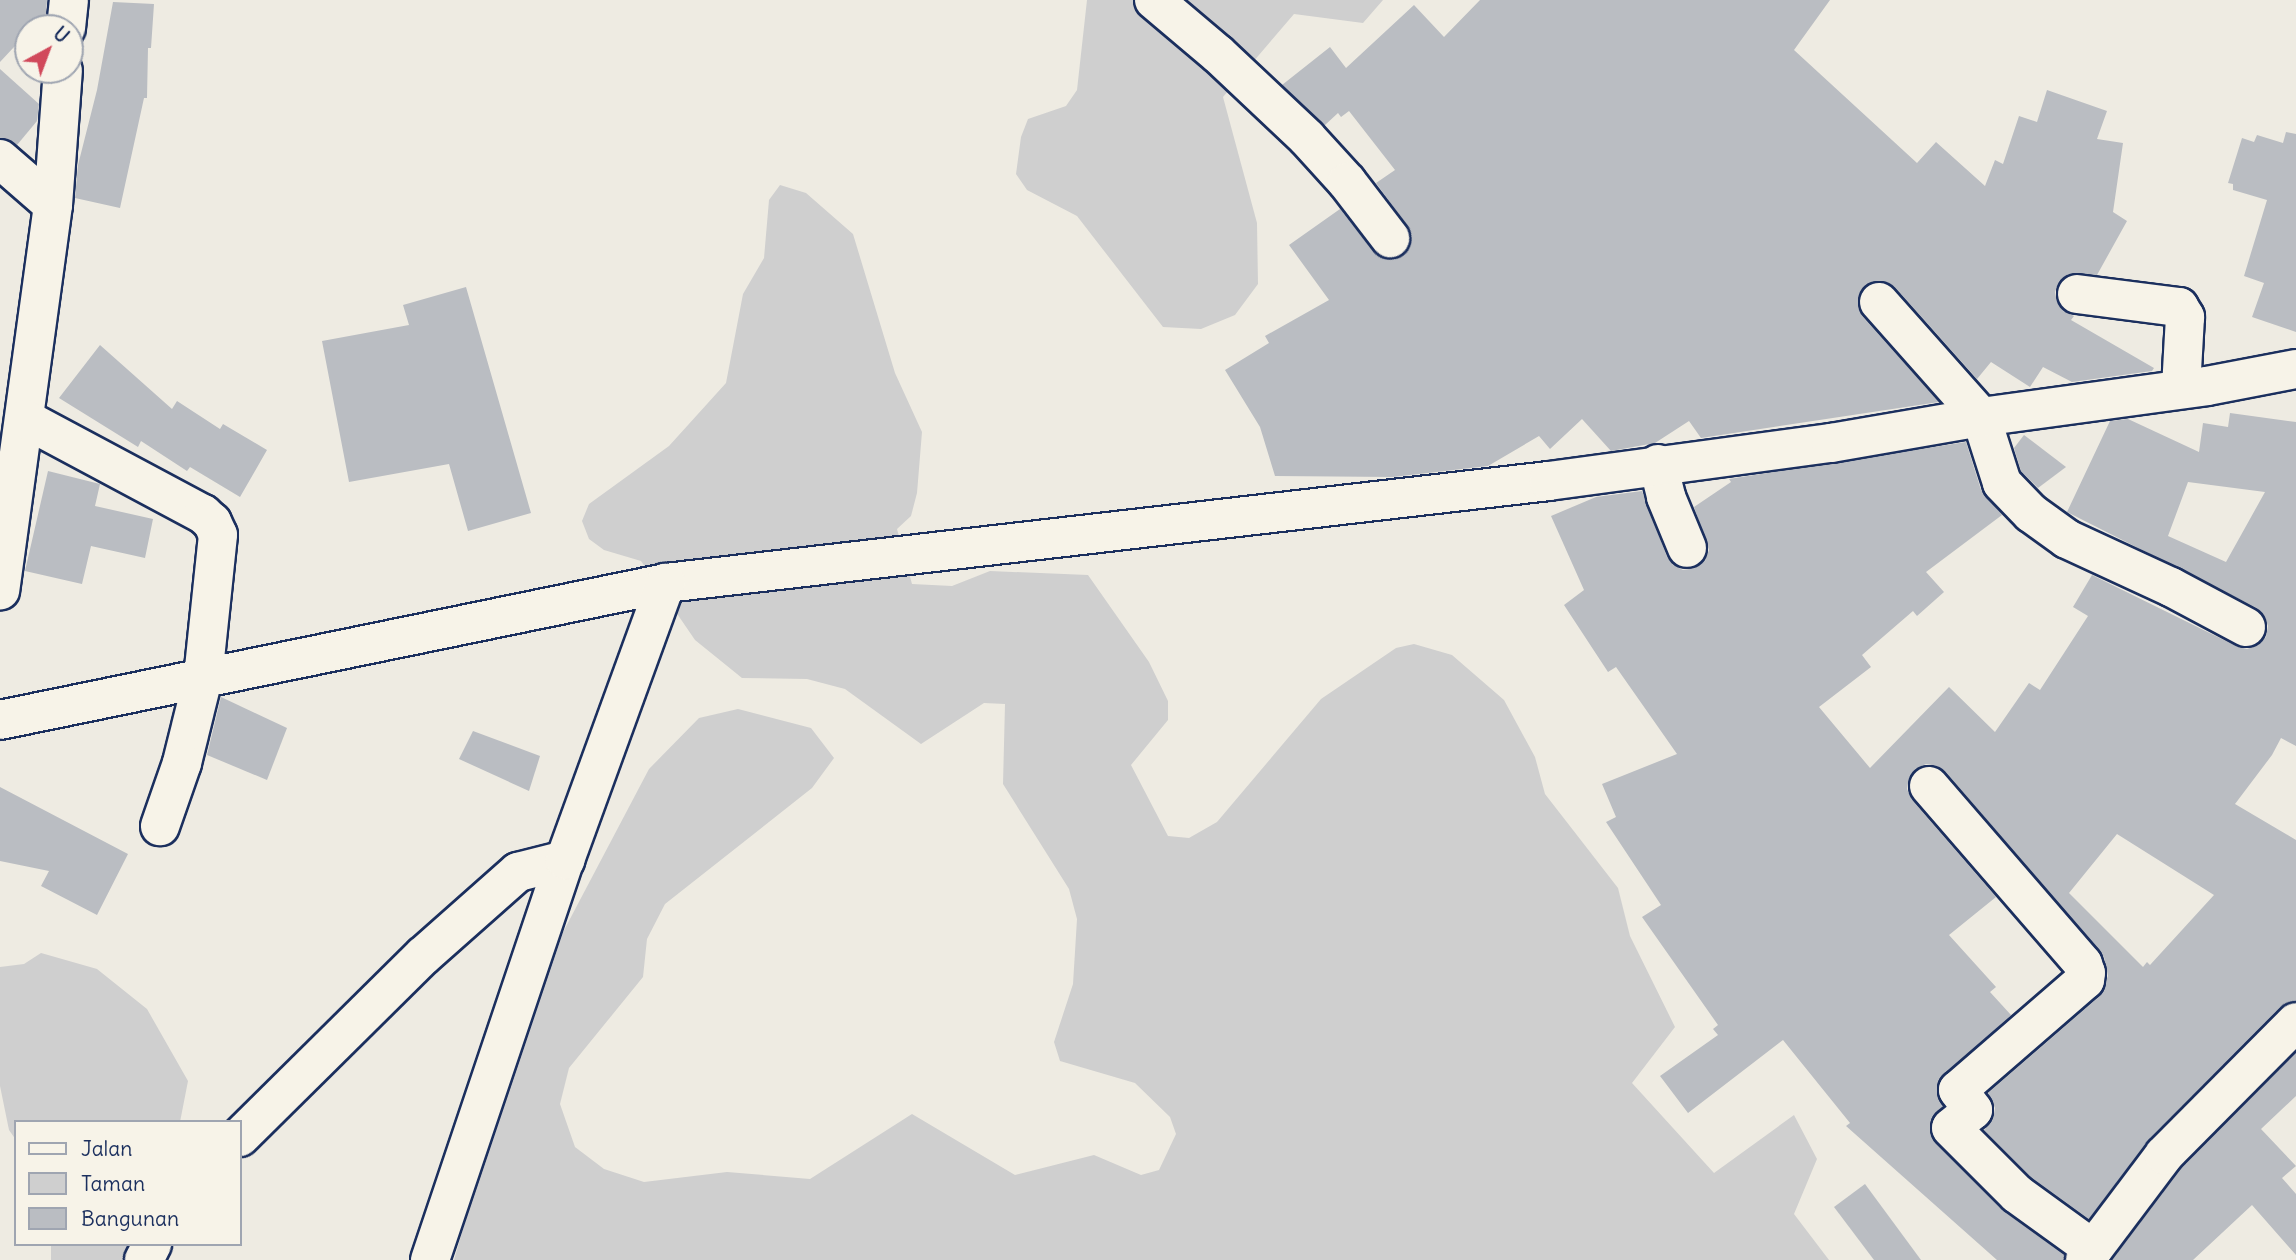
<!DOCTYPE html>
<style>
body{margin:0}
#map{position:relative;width:2296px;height:1260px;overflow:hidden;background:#eeebe2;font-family:Delius,sans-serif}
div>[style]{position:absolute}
.green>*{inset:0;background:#cfcfcf;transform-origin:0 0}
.building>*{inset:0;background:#babdc2}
.roads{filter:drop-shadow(2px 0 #1b2f5e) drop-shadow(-2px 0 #1b2f5e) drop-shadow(0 2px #1b2f5e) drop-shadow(0 -2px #1b2f5e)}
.street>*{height:38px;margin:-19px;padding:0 19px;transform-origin:19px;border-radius:19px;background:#f7f3e8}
span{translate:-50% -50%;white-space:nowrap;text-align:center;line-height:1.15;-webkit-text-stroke:7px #f7f3e8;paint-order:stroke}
.legend{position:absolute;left:14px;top:1120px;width:228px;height:126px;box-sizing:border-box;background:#f7f3e8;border:2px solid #9fa5b1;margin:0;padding:9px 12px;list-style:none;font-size:21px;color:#1b2f5e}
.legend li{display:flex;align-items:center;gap:14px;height:35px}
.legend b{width:35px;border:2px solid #9fa5b1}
.north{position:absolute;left:14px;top:14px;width:70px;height:70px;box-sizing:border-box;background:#f7f3e8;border:2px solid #9fa5b1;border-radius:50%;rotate:41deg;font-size:19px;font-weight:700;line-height:28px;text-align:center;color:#1b2f5e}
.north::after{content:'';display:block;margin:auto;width:24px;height:32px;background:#d1495b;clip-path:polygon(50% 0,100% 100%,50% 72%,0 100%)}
</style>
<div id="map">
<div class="green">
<i style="clip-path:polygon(1087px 0,1383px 0,1363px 23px,1294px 14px,1223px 97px,1257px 223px,1258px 284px,1235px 315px,1201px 329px,1163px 327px,1077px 216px,1027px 190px,1016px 174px,1021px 137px,1028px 119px,1066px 106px,1077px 90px)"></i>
<i style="clip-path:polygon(780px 185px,806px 193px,853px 234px,895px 373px,922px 432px,917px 493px,911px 516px,897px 529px,912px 584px,952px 586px,990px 571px,1088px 575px,1149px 662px,1168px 701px,1168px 720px,1131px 765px,1168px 836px,1189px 838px,1217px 822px,1321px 699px,1396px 648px,1414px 644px,1452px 655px,1504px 700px,1535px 757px,1545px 794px,1618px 888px,1630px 936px,1675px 1027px,1632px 1083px,1714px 1173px,1794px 1115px,1817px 1159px,1794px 1214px,1829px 1260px,454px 1260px,532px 991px,649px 769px,699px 718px,738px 709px,811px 728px,834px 758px,812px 788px,665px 904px,647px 939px,643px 977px,569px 1068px,560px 1104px,575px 1147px,604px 1169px,644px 1182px,727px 1172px,810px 1179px,912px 1114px,1015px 1175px,1094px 1155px,1141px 1175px,1159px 1170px,1176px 1134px,1170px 1117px,1135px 1083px,1060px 1061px,1054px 1042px,1073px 984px,1077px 919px,1069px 889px,1003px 784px,1005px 704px,984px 703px,921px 744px,845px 689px,807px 679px,742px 678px,695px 640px,641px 561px,604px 550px,589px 539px,582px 521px,589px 504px,669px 446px,726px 383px,743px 294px,764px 258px,769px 200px)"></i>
<i style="clip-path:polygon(41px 953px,97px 969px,147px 1009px,188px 1081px,180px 1122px,16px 1122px,16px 1140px,9px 1130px,0 1086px,0 967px,24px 964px)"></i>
<i style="left:51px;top:1244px;width:101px;height:16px"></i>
</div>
<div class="building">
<i style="clip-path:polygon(0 0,47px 0,46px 14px,32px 28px,28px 28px,28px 32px,0 62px)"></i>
<i style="clip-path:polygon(1480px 0,1830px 0,1794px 50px,1917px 163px,1936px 142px,1985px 186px,1995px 160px,2003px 164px,2019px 116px,2037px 122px,2047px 90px,2107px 111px,2097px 139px,2123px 143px,2113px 212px,2127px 221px,2097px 275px,2068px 274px,2059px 281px,2055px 292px,2057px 302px,2063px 311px,2074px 316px,2071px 320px,2154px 368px,2152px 371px,2072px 382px,2043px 367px,2030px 387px,1991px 362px,1977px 379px,1895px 287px,1887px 282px,1875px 281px,1865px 285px,1859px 294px,1858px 306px,1862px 316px,1939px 402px,1701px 438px,1689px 421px,1655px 443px,1611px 451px,1582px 419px,1550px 449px,1539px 436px,1488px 466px,1393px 477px,1275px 476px,1260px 427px,1225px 370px,1269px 343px,1265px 336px,1329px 300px,1289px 245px,1340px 209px,1373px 251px,1382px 258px,1394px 260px,1404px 255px,1410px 246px,1412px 236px,1407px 225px,1376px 183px,1395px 170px,1349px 111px,1341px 117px,1338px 113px,1325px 125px,1282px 85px,1330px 47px,1346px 68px,1414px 5px,1444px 37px)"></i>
<i style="clip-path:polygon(113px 2px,154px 4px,151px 48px,148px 48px,147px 98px,144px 98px,120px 208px,75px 198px,78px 165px,97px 90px)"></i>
<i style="clip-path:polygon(0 69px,39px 104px,37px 121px,17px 145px,0 138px)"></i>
<i style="clip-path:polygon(2286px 132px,2296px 134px,2296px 332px,2252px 317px,2264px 283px,2244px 276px,2267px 200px,2233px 190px,2233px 184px,2228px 183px,2242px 138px,2254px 142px,2257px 135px,2283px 143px)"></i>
<i style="clip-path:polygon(466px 287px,531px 513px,468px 531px,449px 464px,349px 482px,322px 341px,409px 325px,403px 305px)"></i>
<i style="clip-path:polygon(100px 345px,172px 409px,177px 401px,220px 429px,223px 424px,267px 450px,240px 497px,190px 467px,187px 471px,141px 441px,138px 447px,59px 398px)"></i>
<i style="clip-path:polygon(evenodd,2230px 413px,2296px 422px,2296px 746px,2281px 738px,2272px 755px,2235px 804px,2296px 840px,2296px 1001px,2280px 1007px,2148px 1140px,2089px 1219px,2031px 1177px,1984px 1130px,1993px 1119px,1995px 1108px,1988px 1093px,2100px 996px,2108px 976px,2104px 957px,1946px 772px,1937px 766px,1926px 764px,1915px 769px,1909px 778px,1907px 789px,1912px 800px,1996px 897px,1949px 935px,1996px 987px,1990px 992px,2011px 1015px,1938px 1082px,1937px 1094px,1943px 1106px,1931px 1120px,1930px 1134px,1936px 1143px,2002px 1210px,2064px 1255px,2064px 1260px,1997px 1260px,1846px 1126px,1850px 1123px,1783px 1040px,1688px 1113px,1660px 1076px,1718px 1035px,1713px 1029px,1718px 1025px,1642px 917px,1661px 905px,1606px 822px,1616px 817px,1602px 784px,1677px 754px,1616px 667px,1608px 672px,1564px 605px,1584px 590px,1551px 516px,1596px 497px,1642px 491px,1667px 557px,1673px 565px,1683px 570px,1695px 568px,1705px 561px,1709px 550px,1694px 507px,1731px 482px,1729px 479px,1966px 442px,1981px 490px,2002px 515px,1926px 572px,1944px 592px,1917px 616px,1913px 611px,1862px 655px,1871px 667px,1819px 707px,1870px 768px,1949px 687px,1995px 732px,2029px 683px,2040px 690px,2088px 616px,2073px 607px,2092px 575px,2236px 646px,2247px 649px,2258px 645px,2266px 637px,2268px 626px,2264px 615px,2257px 608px,2067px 512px,2110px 421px,2128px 419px,2199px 452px,2203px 423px,2228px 427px,2230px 413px,2188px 482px,2265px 492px,2226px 562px,2168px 536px,2188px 482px,2230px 413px,2117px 834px,2214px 895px,2150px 965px,2147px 962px,2143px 967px,2069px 893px,2117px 834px)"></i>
<i style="clip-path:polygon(2024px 435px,2066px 467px,2038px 488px,2021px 471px,2014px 448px)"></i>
<i style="clip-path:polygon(48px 471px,100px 484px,95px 506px,153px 519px,145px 558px,91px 546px,82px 584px,25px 571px)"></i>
<i style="clip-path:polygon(221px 697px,287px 728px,267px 780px,207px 755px)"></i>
<i style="clip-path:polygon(473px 731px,540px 756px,529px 791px,459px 759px)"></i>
<i style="clip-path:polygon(0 787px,128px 854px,97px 915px,41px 886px,49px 871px,0 861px)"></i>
<i style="clip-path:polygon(2296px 1053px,2296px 1096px,2261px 1129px,2296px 1166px,2282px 1178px,2296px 1194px,2296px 1255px,2252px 1205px,2193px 1260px,2112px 1260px,2181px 1169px)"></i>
<i style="clip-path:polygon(1865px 1184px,1921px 1260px,1874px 1260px,1834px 1207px)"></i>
</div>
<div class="roads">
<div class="street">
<i style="left:1154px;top:0;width:84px;rotate:40.2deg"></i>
<i style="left:1218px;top:54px;width:122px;rotate:43.3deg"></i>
<i style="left:1307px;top:138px;width:59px;rotate:47.7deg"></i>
<i style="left:1347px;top:182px;width:71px;rotate:52.5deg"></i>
<i style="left:66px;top:28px;width:28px;rotate:-84deg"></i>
<i style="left:0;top:159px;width:70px;rotate:41deg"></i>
<i style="left:53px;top:205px;width:389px;rotate:97.8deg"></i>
<i style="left:53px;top:205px;width:135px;rotate:-85.8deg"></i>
<i style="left:2077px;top:294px;width:103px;rotate:7.3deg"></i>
<i style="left:2179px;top:307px;width:12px;rotate:59deg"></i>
<i style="left:2185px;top:317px;width:72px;rotate:93.2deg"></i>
<i style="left:1879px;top:302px;width:154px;rotate:48.4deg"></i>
<i style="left:1981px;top:417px;width:69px;rotate:72.3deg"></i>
<i style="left:2002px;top:483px;width:42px;rotate:46deg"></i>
<i style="left:2031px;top:513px;width:44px;rotate:35.8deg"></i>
<i style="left:2067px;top:539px;width:115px;rotate:24.8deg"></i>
<i style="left:2171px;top:587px;width:85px;rotate:28.1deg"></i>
<i style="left:25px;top:419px;width:202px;rotate:28.1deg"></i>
<i style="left:203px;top:514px;width:12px;rotate:42deg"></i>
<i style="left:212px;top:522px;width:14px;rotate:65deg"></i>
<i style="left:218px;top:535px;width:144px;rotate:96deg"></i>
<i style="left:203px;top:678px;width:88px;rotate:103.9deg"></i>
<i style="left:182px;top:763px;width:67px;rotate:109.2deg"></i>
<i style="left:1658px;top:464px;width:34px;rotate:76deg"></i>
<i style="left:1666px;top:497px;width:55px;rotate:67.6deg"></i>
<i style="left:0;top:720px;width:680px;rotate:-11.62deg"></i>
<i style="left:666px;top:583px;width:889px;rotate:-6.59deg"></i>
<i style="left:1549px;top:481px;width:285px;rotate:-7.7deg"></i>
<i style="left:1831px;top:443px;width:152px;rotate:-9.8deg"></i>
<i style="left:1981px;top:417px;width:228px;rotate:-7.8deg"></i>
<i style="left:2207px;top:386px;width:91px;rotate:-10.8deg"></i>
<i style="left:1929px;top:786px;width:235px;rotate:49.1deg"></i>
<i style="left:2083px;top:964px;width:9px;rotate:72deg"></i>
<i style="left:2086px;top:973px;width:7px;rotate:98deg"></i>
<i style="left:2085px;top:980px;width:168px;rotate:139.1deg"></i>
<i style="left:1958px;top:1090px;width:25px;rotate:53deg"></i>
<i style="left:1973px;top:1110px;width:28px;rotate:141deg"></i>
<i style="left:1951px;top:1128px;width:93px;rotate:45deg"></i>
<i style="left:2017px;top:1194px;width:94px;rotate:35.9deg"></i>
<i style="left:240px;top:1137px;width:257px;rotate:-44.7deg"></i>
<i style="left:423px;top:956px;width:127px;rotate:-41.5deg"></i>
<i style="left:518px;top:872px;width:49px;rotate:-14.3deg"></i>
<i style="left:144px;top:1260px;width:18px;rotate:-63deg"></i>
<i style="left:430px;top:1260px;width:422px;rotate:-71.4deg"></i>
<i style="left:565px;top:860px;width:295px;rotate:-70deg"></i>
<i style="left:2085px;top:1260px;width:131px;rotate:-53deg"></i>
<i style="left:2164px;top:1155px;width:187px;rotate:-45.2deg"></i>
</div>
</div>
<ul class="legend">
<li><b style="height:9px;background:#f7f3e8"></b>Jalan</li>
<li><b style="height:19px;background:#cfcfcf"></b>Taman</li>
<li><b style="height:19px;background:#babdc2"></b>Bangunan</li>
</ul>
<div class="north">U</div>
</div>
